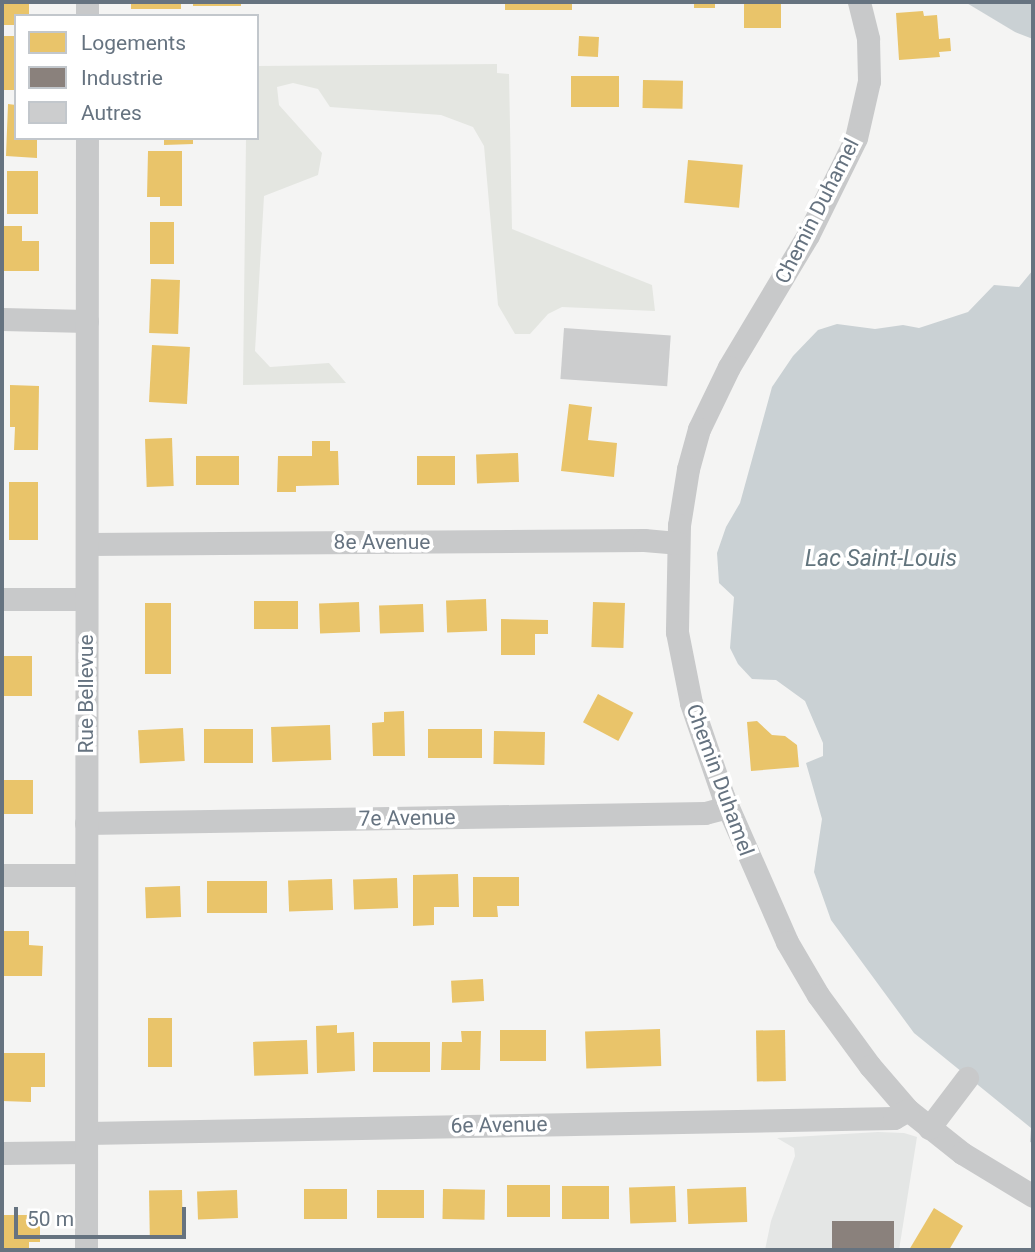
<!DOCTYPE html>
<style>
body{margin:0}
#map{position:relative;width:1035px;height:1252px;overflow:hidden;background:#f4f4f3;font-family:Roboto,sans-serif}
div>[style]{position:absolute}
.built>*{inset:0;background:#e4e6e5}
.green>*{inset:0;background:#e4e6e1}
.water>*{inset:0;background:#cad1d4}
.homes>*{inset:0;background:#e9c46a;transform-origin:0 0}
.industry>*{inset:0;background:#8a817c;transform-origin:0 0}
.building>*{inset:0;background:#cccdce;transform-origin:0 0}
.minor>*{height:23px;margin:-11.5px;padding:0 11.5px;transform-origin:11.5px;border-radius:11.5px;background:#c8c9ca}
span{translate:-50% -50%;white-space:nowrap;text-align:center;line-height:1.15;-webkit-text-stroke:7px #fff;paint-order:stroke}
.street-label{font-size:21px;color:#667380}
.water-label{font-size:23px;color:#62747d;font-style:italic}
.frame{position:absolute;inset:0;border:4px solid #667380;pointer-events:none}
.legend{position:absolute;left:14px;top:14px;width:245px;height:126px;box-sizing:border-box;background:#fff;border:2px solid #c2c7cc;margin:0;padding:9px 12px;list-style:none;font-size:21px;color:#667380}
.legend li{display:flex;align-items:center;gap:14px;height:35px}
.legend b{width:35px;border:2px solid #c2c7cc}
.scale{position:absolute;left:14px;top:1207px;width:172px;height:32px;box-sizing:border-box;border:4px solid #667380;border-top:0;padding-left:9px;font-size:21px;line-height:24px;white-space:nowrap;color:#667380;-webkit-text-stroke:5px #fff;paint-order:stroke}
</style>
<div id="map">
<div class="built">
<i style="clip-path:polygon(878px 1132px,904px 1133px,917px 1137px,899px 1250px,765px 1250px,771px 1221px,795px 1156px,794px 1148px,777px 1138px)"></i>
</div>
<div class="green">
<i style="clip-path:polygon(497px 64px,497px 73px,509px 74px,512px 229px,652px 285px,655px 311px,562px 307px,548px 314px,530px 334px,515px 334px,498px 305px,484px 146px,473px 127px,441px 115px,330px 107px,318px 89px,293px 83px,277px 87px,279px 105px,322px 153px,318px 175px,264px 196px,255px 351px,270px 367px,329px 363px,346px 383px,243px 385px,246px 138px,257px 138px,257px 66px)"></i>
</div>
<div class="water">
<i style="clip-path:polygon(965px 2px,1033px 2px,1033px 39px,1015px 32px)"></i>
<i style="clip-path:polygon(1033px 270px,1033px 1143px,1030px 1142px,1031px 1128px,914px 1033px,831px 920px,814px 872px,822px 819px,806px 763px,823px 756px,823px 743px,805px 701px,776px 680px,752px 679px,738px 664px,730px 648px,734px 597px,719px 583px,717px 553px,726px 527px,740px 503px,772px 387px,793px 356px,818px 330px,837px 324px,875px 329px,903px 325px,919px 328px,968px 312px,994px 285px,1019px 287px)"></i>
</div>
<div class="homes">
<i style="clip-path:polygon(2px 2px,29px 2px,29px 16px,16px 16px,16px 25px,2px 25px)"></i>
<i style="left:131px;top:2px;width:50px;height:7px"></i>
<i style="left:193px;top:2px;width:48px;height:4px"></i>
<i style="left:505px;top:2px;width:67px;height:8px"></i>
<i style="left:694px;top:2px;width:21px;height:6px"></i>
<i style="left:744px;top:2px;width:37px;height:26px"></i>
<i style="clip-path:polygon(923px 11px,924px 16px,937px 15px,939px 39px,950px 38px,951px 51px,939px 52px,940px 57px,899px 60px,896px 13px)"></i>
<i style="left:2px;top:36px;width:14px;height:54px"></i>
<i style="left:579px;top:36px;width:20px;height:20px;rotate:3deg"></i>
<i style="left:619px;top:76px;width:31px;height:48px;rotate:90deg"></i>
<i style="left:643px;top:80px;width:40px;height:28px;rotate:1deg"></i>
<i style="clip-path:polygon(8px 104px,16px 105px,16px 138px,37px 138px,37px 158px,6px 156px)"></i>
<i style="clip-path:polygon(164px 138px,193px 138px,193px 144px,164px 145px)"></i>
<i style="clip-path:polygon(148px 151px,182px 151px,182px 206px,160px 206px,160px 197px,147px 197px)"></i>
<i style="left:688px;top:160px;width:55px;height:43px;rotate:5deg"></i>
<i style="left:7px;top:171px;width:31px;height:43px"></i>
<i style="left:150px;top:222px;width:24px;height:42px"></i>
<i style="clip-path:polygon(2px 226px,22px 226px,22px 241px,39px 241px,39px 271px,2px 271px)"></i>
<i style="left:151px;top:279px;width:29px;height:54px;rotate:2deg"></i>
<i style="left:152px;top:345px;width:38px;height:57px;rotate:3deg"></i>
<i style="clip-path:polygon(10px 385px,39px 386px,38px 450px,14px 450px,15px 427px,10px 427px)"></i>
<i style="clip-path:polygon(569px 404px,592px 407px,588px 440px,617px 443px,614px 477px,561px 471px)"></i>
<i style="left:172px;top:438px;width:48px;height:27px;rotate:88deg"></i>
<i style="clip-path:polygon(312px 441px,330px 441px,330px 451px,338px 451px,339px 485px,296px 486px,296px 492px,277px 492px,278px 456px,312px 456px)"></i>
<i style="left:518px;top:453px;width:29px;height:42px;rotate:88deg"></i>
<i style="left:196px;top:456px;width:43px;height:29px"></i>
<i style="left:455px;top:456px;width:29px;height:38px;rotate:90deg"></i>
<i style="left:9px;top:482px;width:29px;height:58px"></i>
<i style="left:486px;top:599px;width:32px;height:40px;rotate:88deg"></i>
<i style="left:298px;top:601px;width:28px;height:44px;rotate:90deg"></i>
<i style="left:359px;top:602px;width:30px;height:40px;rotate:88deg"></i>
<i style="left:593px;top:602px;width:32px;height:45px;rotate:2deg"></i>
<i style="left:145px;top:603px;width:26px;height:71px"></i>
<i style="left:423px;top:604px;width:28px;height:44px;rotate:88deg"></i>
<i style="clip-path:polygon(501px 619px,548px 620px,548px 634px,535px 634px,535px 655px,501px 655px)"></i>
<i style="left:4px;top:656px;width:28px;height:40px"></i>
<i style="left:598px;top:694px;width:40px;height:32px;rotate:28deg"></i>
<i style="clip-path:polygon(404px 711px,405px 756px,373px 756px,372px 723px,384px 722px,384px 712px)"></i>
<i style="clip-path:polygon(757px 721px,772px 735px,785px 736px,797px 745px,799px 767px,751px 771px,747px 722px)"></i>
<i style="left:330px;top:725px;width:35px;height:59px;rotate:88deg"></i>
<i style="left:183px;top:728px;width:33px;height:45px;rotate:87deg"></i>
<i style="left:253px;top:729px;width:34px;height:49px;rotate:90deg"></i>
<i style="left:428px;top:729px;width:54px;height:29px"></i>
<i style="left:494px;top:731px;width:51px;height:33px;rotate:1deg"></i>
<i style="left:33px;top:780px;width:34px;height:31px;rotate:90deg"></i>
<i style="clip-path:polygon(458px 874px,459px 907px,434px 907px,434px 925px,413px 926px,413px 875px)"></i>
<i style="clip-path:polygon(473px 877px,519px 877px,519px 906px,497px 906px,498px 917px,473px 917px)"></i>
<i style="left:397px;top:878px;width:30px;height:44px;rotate:88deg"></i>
<i style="left:332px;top:879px;width:31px;height:44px;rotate:88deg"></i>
<i style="left:207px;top:881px;width:60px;height:32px"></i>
<i style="left:180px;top:886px;width:31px;height:35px;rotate:88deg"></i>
<i style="clip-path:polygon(2px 931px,29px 931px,29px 945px,43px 946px,42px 976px,2px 976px)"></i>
<i style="left:483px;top:979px;width:22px;height:32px;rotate:87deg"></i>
<i style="left:148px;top:1018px;width:24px;height:49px"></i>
<i style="clip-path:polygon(337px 1025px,337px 1033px,354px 1032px,355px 1071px,317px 1073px,316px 1026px)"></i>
<i style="left:660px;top:1029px;width:37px;height:75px;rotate:88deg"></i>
<i style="left:500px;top:1030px;width:46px;height:31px"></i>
<i style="left:785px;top:1030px;width:51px;height:29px;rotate:89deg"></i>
<i style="clip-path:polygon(461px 1031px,481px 1031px,480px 1070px,441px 1070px,442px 1042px,462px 1042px)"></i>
<i style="left:307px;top:1040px;width:34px;height:54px;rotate:88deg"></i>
<i style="left:373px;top:1042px;width:57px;height:30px"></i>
<i style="clip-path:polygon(2px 1053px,45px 1053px,45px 1087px,31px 1087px,31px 1102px,2px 1101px)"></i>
<i style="left:507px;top:1185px;width:43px;height:32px"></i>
<i style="left:562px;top:1186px;width:47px;height:33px"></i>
<i style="left:675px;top:1186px;width:36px;height:46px;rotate:88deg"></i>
<i style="left:746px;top:1187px;width:35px;height:59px;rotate:88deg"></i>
<i style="left:347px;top:1189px;width:30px;height:43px;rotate:90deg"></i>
<i style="left:443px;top:1189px;width:42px;height:30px;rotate:1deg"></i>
<i style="left:182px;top:1190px;width:46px;height:33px;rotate:89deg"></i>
<i style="left:237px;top:1190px;width:28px;height:40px;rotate:88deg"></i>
<i style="left:377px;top:1190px;width:47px;height:28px"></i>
<i style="clip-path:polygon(934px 1208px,963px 1226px,949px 1250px,909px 1250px)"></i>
<i style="clip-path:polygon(2px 1215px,40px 1215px,40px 1242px,29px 1242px,29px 1250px,2px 1250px)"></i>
</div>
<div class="industry">
<i style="left:832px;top:1221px;width:62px;height:29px"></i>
</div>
<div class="building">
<i style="left:564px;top:328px;width:107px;height:51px;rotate:4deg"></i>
</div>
<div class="minor">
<i style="left:859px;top:2px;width:38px;rotate:76deg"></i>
<i style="left:868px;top:39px;width:42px;rotate:88.6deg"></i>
<i style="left:869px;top:81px;width:58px;rotate:102.8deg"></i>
<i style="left:856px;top:138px;width:108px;rotate:116.3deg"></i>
<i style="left:808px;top:235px;width:154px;rotate:120.9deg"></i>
<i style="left:729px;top:367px;width:69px;rotate:115.8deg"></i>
<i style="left:699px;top:429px;width:41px;rotate:105.4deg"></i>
<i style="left:688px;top:469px;width:57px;rotate:99.1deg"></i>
<i style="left:679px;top:525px;width:107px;rotate:91.1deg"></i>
<i style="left:677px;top:632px;width:72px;rotate:78.8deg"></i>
<i style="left:691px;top:703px;width:98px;rotate:71deg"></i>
<i style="left:723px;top:796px;width:159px;rotate:66.3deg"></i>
<i style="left:787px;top:942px;width:61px;rotate:59.7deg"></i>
<i style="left:818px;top:995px;width:88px;rotate:53.8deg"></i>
<i style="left:870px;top:1066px;width:58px;rotate:49.2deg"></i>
<i style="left:908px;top:1110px;width:69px;rotate:38.5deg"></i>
<i style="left:962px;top:1153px;width:83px;rotate:31.2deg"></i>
<i style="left:87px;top:16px;width:14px;rotate:-90deg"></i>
<i style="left:2px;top:319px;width:85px;rotate:1.3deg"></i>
<i style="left:88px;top:544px;width:556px;rotate:-0.41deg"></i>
<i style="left:644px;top:540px;width:33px;rotate:5deg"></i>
<i style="left:2px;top:599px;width:84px"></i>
<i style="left:86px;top:823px;width:619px;rotate:-0.93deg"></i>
<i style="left:705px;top:813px;width:23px;rotate:-15deg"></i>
<i style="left:2px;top:875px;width:84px"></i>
<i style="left:929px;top:1128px;width:63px;rotate:-52.8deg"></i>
<i style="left:87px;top:1133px;width:807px;rotate:-1.06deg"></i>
<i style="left:894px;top:1118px;width:16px;rotate:-30deg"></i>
<i style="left:2px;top:1153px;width:84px;rotate:-0.7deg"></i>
<i style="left:86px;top:1250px;width:1112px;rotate:-89.95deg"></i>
</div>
<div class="street-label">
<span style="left:817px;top:211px;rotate:-63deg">Chemin Duhamel</span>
<span style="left:382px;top:542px">8e Avenue</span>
<span style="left:86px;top:694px;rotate:-90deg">Rue Bellevue</span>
<span style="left:720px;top:780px;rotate:70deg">Chemin Duhamel</span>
<span style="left:407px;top:818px;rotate:-1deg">7e Avenue</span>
<span style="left:499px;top:1125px;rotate:-1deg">6e Avenue</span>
</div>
<div class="water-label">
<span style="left:881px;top:559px">Lac Saint-Louis</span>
</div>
<div class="frame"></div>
<ul class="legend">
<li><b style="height:19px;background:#e9c46a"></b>Logements</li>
<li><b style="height:19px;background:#8a817c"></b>Industrie</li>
<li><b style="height:19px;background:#cccdce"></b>Autres</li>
</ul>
<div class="scale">50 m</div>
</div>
